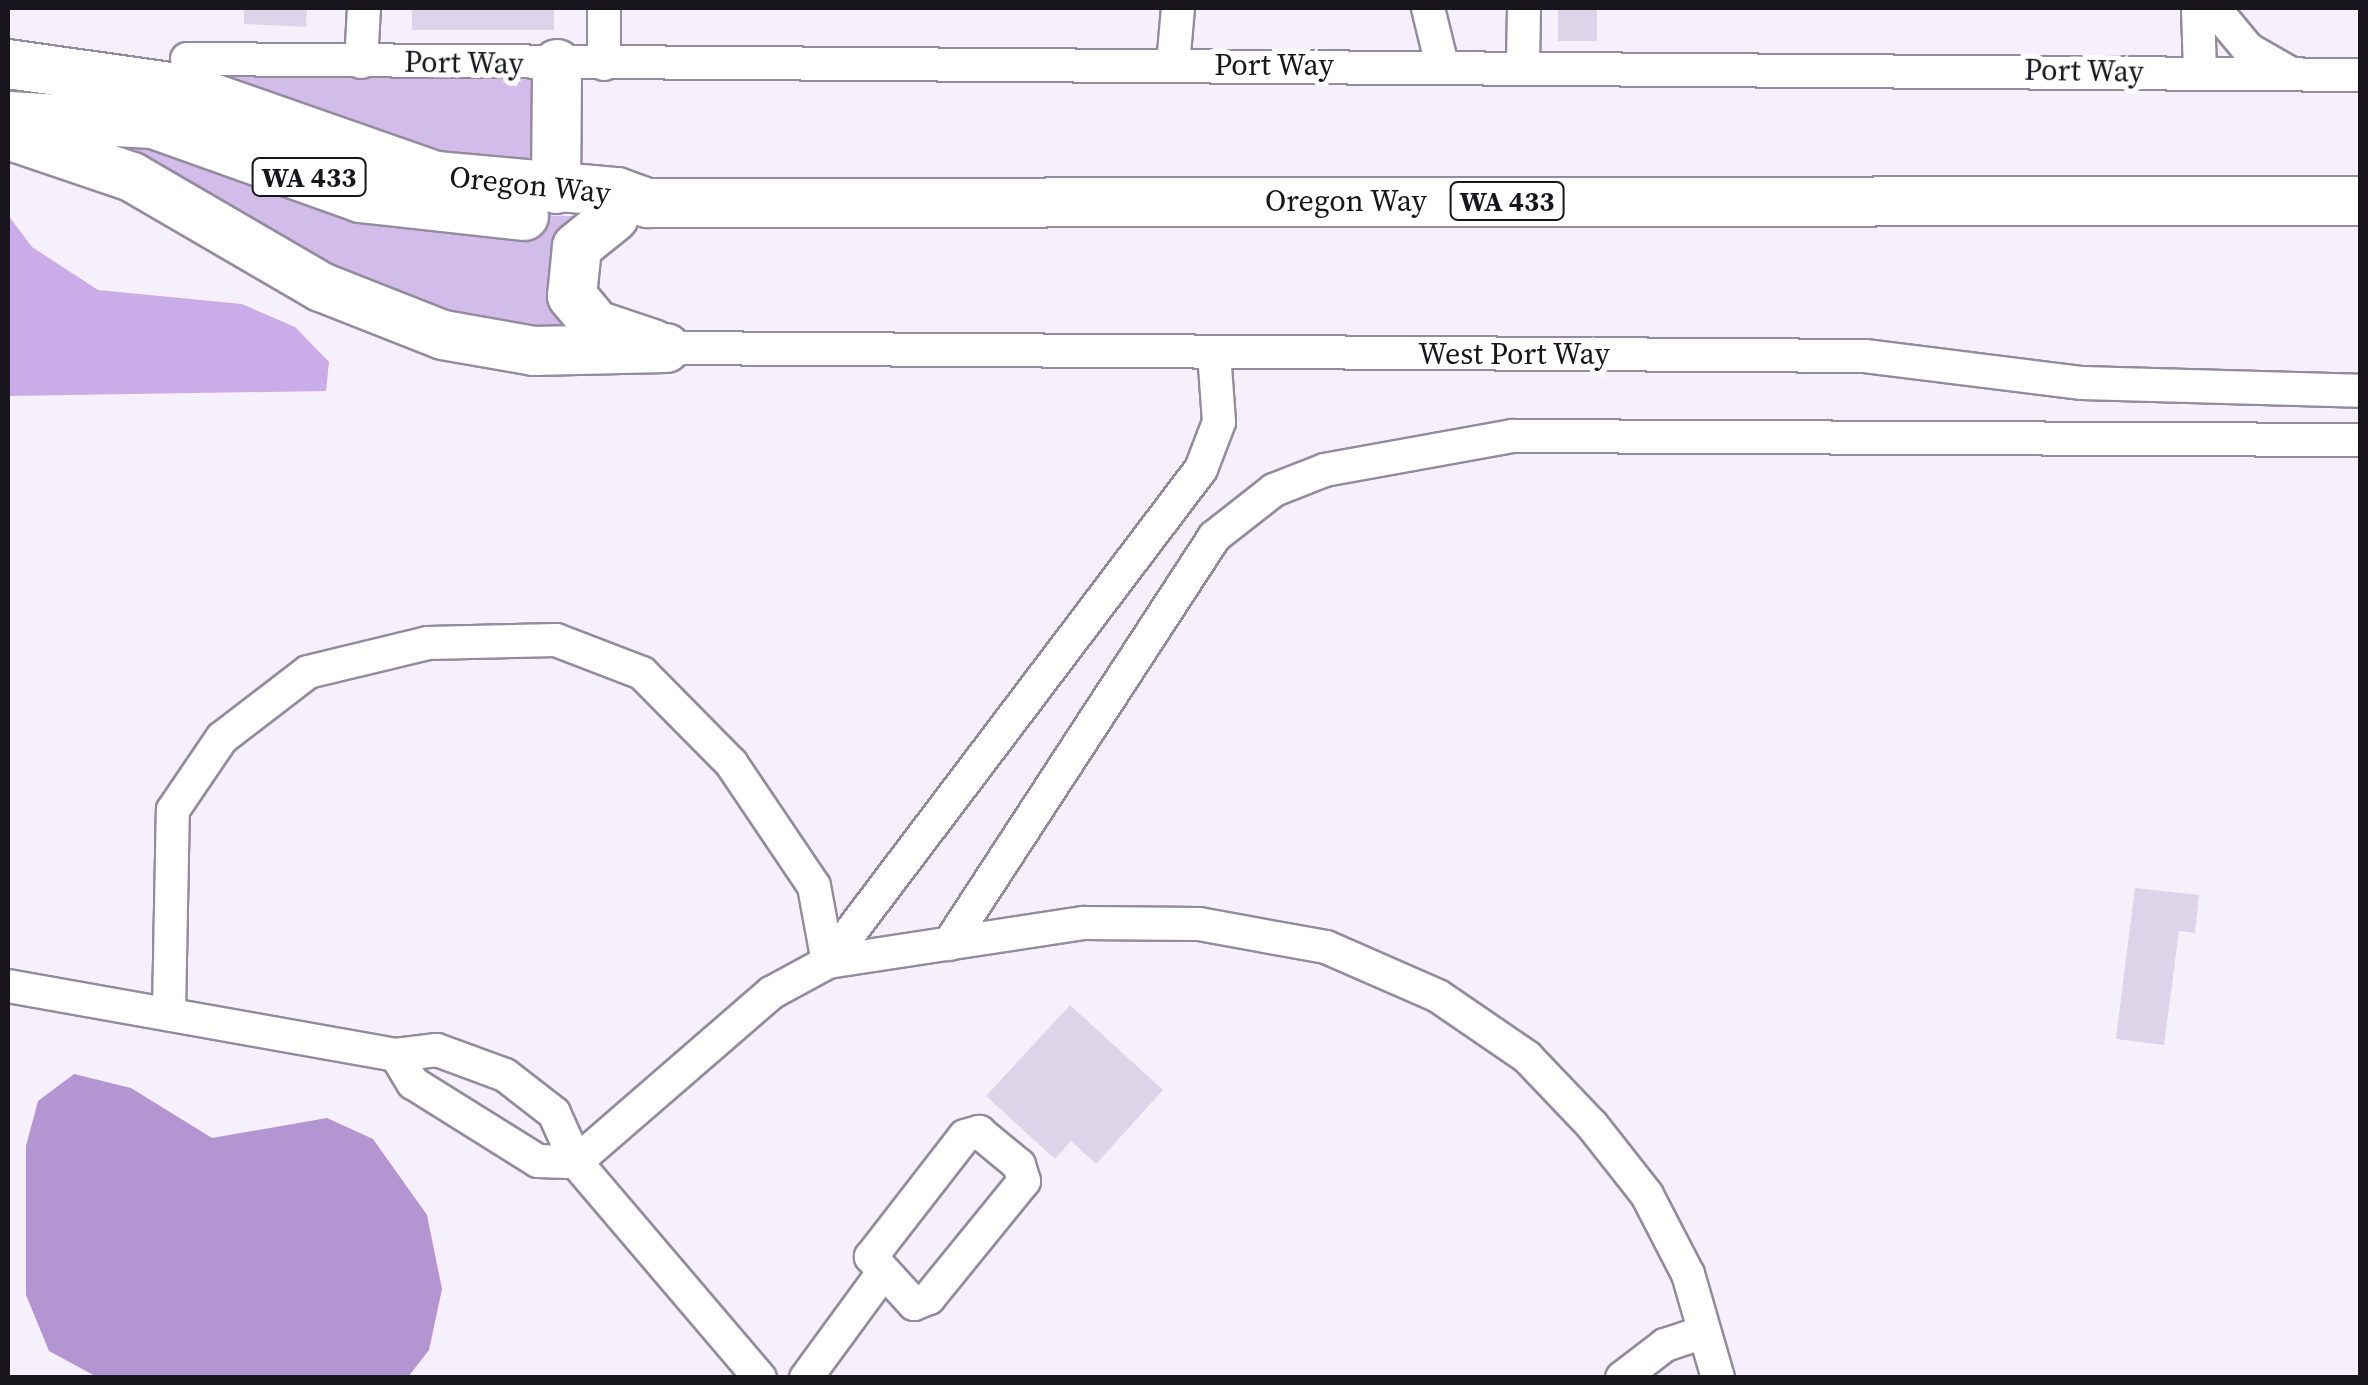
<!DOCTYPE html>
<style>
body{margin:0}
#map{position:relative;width:2368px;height:1385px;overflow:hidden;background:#f6f0fd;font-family:"Source Serif 4",serif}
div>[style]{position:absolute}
.green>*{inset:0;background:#d2bce9}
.forest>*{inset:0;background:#caace9}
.water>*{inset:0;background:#b396d1}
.building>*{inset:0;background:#ded4e9;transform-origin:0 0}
.roads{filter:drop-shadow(2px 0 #948b9e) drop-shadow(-2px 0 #948b9e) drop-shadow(0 2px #948b9e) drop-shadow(0 -2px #948b9e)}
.minor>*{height:32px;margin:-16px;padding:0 16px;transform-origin:16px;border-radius:16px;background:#fff}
.highway>*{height:48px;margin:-24px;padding:0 24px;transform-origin:24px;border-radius:24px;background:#fff}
span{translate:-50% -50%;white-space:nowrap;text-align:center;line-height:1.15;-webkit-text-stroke:10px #fff;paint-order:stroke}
.shield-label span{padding:2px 8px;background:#fff;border:2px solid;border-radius:8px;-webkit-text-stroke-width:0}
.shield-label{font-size:28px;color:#18151c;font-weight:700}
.street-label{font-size:30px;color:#18151c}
.frame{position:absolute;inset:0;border:10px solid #18151c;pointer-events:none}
</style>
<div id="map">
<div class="green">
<i style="clip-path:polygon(187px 59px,557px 64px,556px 189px,370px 155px)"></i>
<i style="clip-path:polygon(8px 116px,445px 213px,614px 217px,585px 237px,597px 325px,489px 345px)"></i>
</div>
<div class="forest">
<i style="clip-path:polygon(8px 215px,32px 247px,98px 290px,242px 304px,295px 327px,329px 362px,326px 391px,8px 396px)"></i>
</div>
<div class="water">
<i style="clip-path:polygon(74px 1074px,131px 1088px,212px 1138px,327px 1118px,373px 1139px,427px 1215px,442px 1289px,429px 1350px,408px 1377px,97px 1377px,49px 1351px,26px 1295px,26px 1146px,38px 1101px)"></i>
</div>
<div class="building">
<i style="clip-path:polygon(244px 8px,307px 8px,306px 27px,244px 24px)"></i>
<i style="left:412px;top:8px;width:142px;height:22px"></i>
<i style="left:1558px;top:8px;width:39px;height:33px"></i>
<i style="clip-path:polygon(2135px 888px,2199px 895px,2195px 933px,2179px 931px,2164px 1045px,2116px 1039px)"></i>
<i style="clip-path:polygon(1070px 1005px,1163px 1090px,1096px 1164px,1071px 1141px,1055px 1159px,986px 1096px)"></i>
</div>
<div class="roads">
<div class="minor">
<i style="left:1428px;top:8px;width:59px;rotate:76.2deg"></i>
<i style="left:2198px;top:8px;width:64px;rotate:88.2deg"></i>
<i style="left:2214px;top:8px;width:53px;rotate:50.3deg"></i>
<i style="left:2248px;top:49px;width:46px;rotate:29.9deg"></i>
<i style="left:187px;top:59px;width:2173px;rotate:0.42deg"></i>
<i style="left:361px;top:62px;width:54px;rotate:-86.8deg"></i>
<i style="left:604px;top:64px;width:56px;rotate:-90deg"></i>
<i style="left:1173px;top:65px;width:57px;rotate:-85deg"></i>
<i style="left:1523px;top:65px;width:57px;rotate:-89deg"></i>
<i style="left:666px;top:348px;width:1199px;rotate:0.38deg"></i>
<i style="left:1865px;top:356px;width:219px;rotate:7.1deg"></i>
<i style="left:2082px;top:383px;width:278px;rotate:1.6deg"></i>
<i style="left:949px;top:944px;width:486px;rotate:-56.9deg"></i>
<i style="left:1214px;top:537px;width:76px;rotate:-38.1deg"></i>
<i style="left:1274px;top:490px;width:55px;rotate:-21.4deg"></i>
<i style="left:1325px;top:470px;width:190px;rotate:-10.3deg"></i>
<i style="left:1512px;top:436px;width:848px;rotate:0.27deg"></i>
<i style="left:828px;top:962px;width:618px;rotate:-52.89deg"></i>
<i style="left:1201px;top:469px;width:50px;rotate:-69deg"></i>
<i style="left:1219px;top:422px;width:70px;rotate:-94.1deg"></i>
<i style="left:8px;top:986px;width:394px;rotate:10.1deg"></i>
<i style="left:396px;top:1055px;width:41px;rotate:-7deg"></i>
<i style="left:437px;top:1050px;width:72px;rotate:20.2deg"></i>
<i style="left:505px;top:1075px;width:62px;rotate:37.8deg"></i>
<i style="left:554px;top:1113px;width:54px;rotate:65.8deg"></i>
<i style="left:576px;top:1162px;width:284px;rotate:49.6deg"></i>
<i style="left:169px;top:1011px;width:201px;rotate:-88.9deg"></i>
<i style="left:173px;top:810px;width:87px;rotate:-55.8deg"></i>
<i style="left:222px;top:738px;width:108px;rotate:-37.5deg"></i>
<i style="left:308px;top:672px;width:123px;rotate:-13.6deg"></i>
<i style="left:428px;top:643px;width:128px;rotate:-1.3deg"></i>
<i style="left:556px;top:640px;width:92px;rotate:21deg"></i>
<i style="left:642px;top:673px;width:127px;rotate:45.3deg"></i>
<i style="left:731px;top:763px;width:148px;rotate:56deg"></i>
<i style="left:814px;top:886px;width:77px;rotate:79.6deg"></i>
<i style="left:396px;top:1055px;width:33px;rotate:59deg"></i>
<i style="left:413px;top:1083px;width:147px;rotate:32deg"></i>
<i style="left:538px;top:1161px;width:38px;rotate:2deg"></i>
<i style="left:576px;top:1162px;width:258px;rotate:-40.9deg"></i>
<i style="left:771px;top:993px;width:65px;rotate:-28.5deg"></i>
<i style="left:828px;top:962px;width:259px;rotate:-8.7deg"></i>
<i style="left:1084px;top:923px;width:115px;rotate:0.5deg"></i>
<i style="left:1199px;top:924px;width:129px;rotate:10.3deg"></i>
<i style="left:1326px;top:947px;width:122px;rotate:23.6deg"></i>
<i style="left:1438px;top:996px;width:108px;rotate:34.4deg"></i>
<i style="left:1527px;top:1057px;width:94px;rotate:46.3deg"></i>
<i style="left:1592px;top:1125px;width:89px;rotate:51.8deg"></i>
<i style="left:1647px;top:1195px;width:89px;rotate:62.6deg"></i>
<i style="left:1688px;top:1274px;width:108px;rotate:73.9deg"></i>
<i style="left:979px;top:1132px;width:52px;rotate:39.5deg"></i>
<i style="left:1019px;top:1165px;width:17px;rotate:73deg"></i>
<i style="left:1024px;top:1181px;width:151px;rotate:129.1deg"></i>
<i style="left:929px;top:1298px;width:16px;rotate:158deg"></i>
<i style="left:914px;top:1304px;width:64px;rotate:-132.5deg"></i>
<i style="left:871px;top:1257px;width:153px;rotate:-52.2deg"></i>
<i style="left:965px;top:1136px;width:15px;rotate:-16deg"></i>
<i style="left:806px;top:1378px;width:125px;rotate:-53.8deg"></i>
<i style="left:1622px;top:1378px;width:54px;rotate:-37.5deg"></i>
<i style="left:1665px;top:1345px;width:41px;rotate:-18.4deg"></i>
</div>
<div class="highway">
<i style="left:8px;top:64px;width:184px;rotate:8.1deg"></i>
<i style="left:190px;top:90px;width:261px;rotate:19.3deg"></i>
<i style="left:436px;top:176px;width:182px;rotate:5.1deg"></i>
<i style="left:617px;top:192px;width:33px;rotate:20deg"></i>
<i style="left:648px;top:203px;width:1712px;rotate:-0.07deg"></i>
<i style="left:8px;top:116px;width:145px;rotate:3.2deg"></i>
<i style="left:153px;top:124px;width:221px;rotate:19.6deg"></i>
<i style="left:361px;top:198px;width:164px;rotate:6.3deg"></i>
<i style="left:8px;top:135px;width:131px;rotate:18.7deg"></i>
<i style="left:132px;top:177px;width:219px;rotate:30.2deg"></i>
<i style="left:321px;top:287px;width:131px;rotate:21.5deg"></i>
<i style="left:443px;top:335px;width:92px;rotate:10deg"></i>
<i style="left:534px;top:351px;width:132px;rotate:-1.3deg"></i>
<i style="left:556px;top:189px;width:125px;rotate:-89.5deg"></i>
<i style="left:614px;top:217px;width:48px;rotate:141deg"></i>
<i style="left:577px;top:247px;width:49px;rotate:95.8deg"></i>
<i style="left:572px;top:296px;width:38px;rotate:50deg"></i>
<i style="left:596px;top:325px;width:60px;rotate:18.4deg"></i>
</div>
</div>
<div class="shield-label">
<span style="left:309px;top:177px">WA 433</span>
<span style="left:1507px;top:201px">WA 433</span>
</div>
<div class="street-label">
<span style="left:464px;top:63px;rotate:1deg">Port Way</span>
<span style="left:1274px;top:65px">Port Way</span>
<span style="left:2084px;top:71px;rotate:1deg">Port Way</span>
<span style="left:530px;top:185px;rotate:6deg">Oregon Way</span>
<span style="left:1346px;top:201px">Oregon Way</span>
<span style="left:1514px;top:354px">West Port Way</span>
</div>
<div class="frame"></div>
</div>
